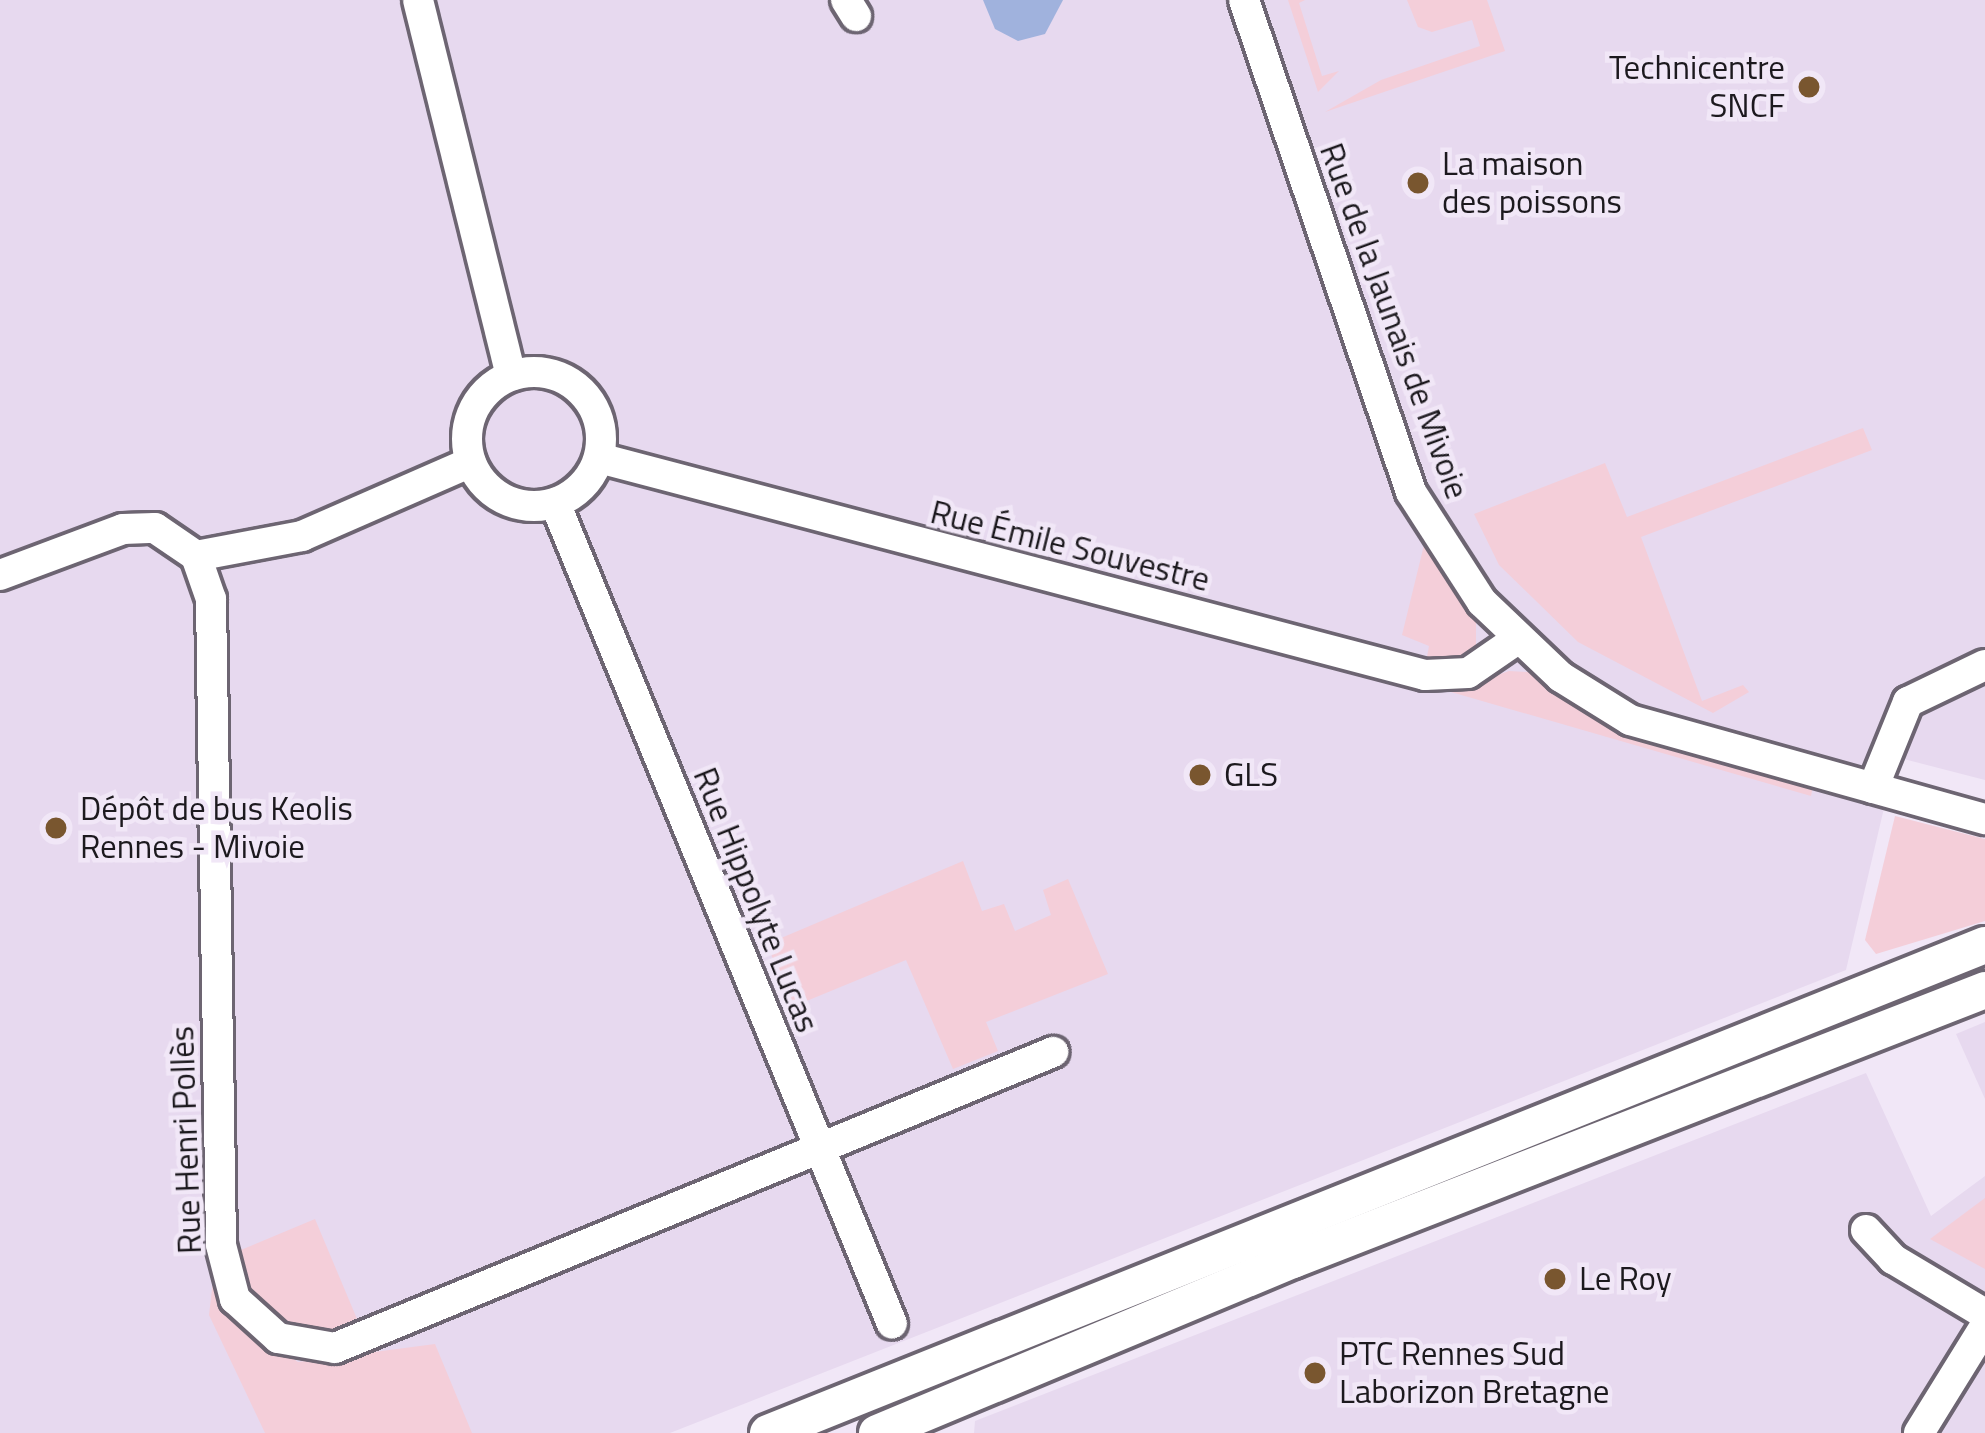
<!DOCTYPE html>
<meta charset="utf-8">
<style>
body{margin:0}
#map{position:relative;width:1985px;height:1433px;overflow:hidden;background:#f1e7f7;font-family:"Titillium Web",sans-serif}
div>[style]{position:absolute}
.built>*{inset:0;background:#e7d9ef}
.green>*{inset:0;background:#f4ced9}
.water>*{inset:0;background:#a0b2dd}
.roads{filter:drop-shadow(3px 0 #6d6572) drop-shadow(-3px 0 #6d6572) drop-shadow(0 3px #6d6572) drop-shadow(0 -3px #6d6572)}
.minor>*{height:30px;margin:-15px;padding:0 15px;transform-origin:15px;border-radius:15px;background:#fff}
.minor>.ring{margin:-15px;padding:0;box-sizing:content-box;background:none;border:30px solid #fff;border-radius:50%}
.major>*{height:36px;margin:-18px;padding:0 18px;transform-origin:18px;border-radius:18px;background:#fff}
.dots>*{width:33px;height:33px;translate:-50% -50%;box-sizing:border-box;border:6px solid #f1e7f7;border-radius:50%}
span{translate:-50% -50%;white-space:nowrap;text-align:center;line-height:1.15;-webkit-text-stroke:9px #f1e7f7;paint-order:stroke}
.poi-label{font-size:33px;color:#1c191e}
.right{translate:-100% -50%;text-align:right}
.left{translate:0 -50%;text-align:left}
.street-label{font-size:33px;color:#1c191e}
</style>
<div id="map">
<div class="built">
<i style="clip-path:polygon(0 0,1985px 0,1985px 780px,1896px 757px,1846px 970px,670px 1433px,0 1433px)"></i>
<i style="clip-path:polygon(1985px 1022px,1985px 1099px,1956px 1034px)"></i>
<i style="clip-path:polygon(1866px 1073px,1931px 1216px,1985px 1176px,1985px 1433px,974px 1433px,975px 1421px)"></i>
</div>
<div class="green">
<i style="clip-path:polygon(1288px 0,1305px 0,1299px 3px,1322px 76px,1339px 71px,1318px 92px)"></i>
<i style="clip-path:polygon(1407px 0,1487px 0,1505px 51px,1325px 112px,1381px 80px,1480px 46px,1472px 20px,1432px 32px,1418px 27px)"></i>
<i style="clip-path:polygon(1863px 428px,1872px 450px,1641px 537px,1702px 701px,1743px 685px,1749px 692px,1713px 713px,1578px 642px,1499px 565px,1474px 514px,1605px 463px,1627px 517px)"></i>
<i style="clip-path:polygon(1424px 545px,1476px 618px,1476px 646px,1457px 660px,1426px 662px,1429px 646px,1402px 635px)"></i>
<i style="clip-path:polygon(1509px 671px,1528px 672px,1653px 740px,1813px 786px,1811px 796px,1451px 692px)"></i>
<i style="clip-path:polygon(1895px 816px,1985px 839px,1985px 921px,1876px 954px,1865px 940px)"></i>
<i style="clip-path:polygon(963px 861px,982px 911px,1004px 904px,1015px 931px,1051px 915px,1043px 890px,1068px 879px,1108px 974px,986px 1022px,998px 1051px,953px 1069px,906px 960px,792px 1007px,767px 944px)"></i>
<i style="clip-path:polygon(1985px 1198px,1985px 1269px,1930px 1239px)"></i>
<i style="clip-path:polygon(315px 1219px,360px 1326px,327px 1339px,276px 1319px,245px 1283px,236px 1252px)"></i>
<i style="clip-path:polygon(213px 1281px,241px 1323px,298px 1362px,435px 1344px,472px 1433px,265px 1433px,209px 1315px)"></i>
</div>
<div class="water">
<i style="clip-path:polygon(983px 0,1063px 0,1045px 34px,1018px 41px,995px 29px)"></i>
</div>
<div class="roads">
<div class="minor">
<i style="left:418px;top:0;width:387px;rotate:76.1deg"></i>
<i style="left:846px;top:0;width:19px;rotate:58deg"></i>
<i style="left:1244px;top:0;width:520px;rotate:71.25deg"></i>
<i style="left:1411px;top:492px;width:131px;rotate:57.2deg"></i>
<i style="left:1482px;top:602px;width:109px;rotate:43.5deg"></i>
<i style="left:1561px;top:677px;width:81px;rotate:31.9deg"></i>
<i style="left:1630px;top:720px;width:369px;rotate:15.6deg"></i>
<i class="ring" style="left:467px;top:372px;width:104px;height:104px"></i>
<i style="left:599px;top:458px;width:854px;rotate:14.72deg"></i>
<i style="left:1425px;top:675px;width:43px;rotate:-2.7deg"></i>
<i style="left:1468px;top:673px;width:58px;rotate:-34.5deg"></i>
<i style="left:555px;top:503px;width:887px;rotate:67.68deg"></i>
<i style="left:196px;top:556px;width:46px;rotate:70.8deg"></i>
<i style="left:211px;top:599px;width:646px;rotate:89.11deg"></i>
<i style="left:221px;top:1245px;width:56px;rotate:75.5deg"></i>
<i style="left:235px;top:1299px;width:58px;rotate:42.2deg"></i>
<i style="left:278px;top:1338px;width:58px;rotate:10deg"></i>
<i style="left:335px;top:1348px;width:777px;rotate:-22.4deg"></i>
<i style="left:0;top:575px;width:131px;rotate:-20.5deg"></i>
<i style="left:123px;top:529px;width:32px;rotate:-2deg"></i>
<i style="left:155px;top:528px;width:50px;rotate:34.3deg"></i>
<i style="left:196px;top:556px;width:108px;rotate:-10.7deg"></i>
<i style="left:302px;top:536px;width:184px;rotate:-23.6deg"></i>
<i style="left:1873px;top:788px;width:93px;rotate:-67.9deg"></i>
<i style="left:1908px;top:702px;width:85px;rotate:-25.7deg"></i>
<i style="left:1866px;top:1230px;width:40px;rotate:47deg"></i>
<i style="left:1893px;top:1259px;width:107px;rotate:30.9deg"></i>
<i style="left:1919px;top:1433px;width:126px;rotate:-58.3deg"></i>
</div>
<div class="major">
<i style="left:768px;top:1433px;width:1311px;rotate:-21.85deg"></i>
<i style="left:877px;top:1433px;width:451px;rotate:-22.6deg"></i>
<i style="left:1293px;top:1260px;width:743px;rotate:-21.31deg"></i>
</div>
</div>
<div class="dots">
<i style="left:1809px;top:87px;background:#79562f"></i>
<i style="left:1418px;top:183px;background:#79562f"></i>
<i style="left:1200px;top:775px;background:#79562f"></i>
<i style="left:56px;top:828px;background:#79562f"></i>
<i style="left:1555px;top:1279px;background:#79562f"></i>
<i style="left:1315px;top:1373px;background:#79562f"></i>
</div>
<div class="poi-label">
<span class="right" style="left:1785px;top:87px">Technicentre<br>SNCF</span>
<span class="left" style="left:1442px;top:183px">La maison<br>des poissons</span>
<span class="left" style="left:1224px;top:775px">GLS</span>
<span class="left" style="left:80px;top:828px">Dépôt de bus Keolis<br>Rennes - Mivoie</span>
<span class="left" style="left:1579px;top:1279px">Le Roy</span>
<span class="left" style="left:1339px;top:1373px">PTC Rennes Sud<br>Laborizon Bretagne</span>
</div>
<div class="street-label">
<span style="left:1394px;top:321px;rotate:70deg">Rue de la Jaunais de Mivoie</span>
<span style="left:1070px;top:546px;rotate:14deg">Rue Émile Souvestre</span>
<span style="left:756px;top:900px;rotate:68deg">Rue Hippolyte Lucas</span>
<span style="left:186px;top:1140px;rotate:-92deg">Rue Henri Pollès</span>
</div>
</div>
